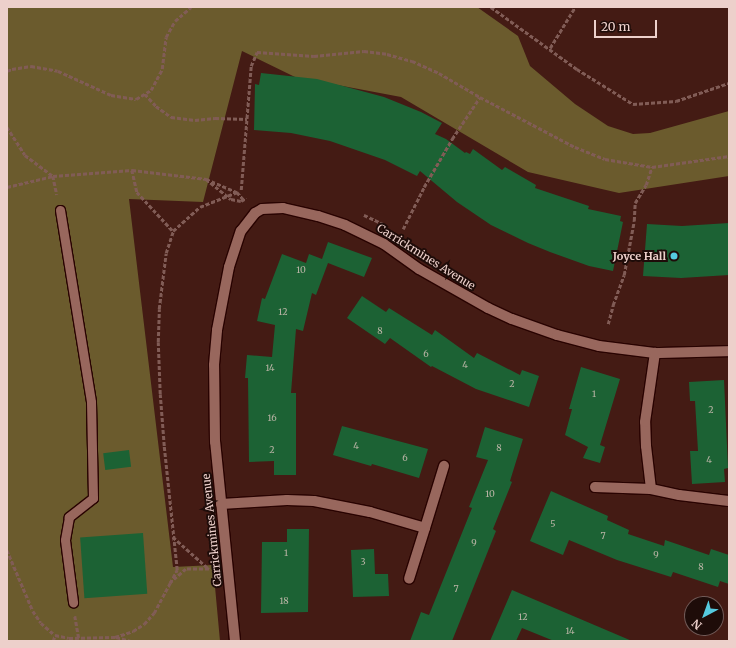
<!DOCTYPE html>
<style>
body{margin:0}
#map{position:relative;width:736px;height:648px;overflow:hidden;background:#441b14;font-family:Merriweather,serif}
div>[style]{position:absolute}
.forest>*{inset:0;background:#6b5b2d}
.building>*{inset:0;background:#1c6234;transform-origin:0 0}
.path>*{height:2.5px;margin-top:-1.25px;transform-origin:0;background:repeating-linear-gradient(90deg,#815c56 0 4px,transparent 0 6px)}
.roads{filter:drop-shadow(1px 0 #290301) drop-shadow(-1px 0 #290301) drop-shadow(0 1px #290301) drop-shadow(0 -1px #290301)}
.service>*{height:9px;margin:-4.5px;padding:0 4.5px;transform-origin:4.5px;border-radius:4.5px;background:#98675d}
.minor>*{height:10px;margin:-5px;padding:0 5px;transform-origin:5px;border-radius:5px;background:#98675d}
.dots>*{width:11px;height:11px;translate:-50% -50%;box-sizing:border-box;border:2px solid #1e0c09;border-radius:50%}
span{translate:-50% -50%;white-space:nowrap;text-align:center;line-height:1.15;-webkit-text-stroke:4px #1e0c09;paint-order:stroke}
.number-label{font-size:9px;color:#b9b4a5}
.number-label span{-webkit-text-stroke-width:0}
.poi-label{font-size:11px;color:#edd0cb;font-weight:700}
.right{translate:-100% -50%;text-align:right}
.street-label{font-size:11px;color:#edd0cb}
.frame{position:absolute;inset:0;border:8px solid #edd0cb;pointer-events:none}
.north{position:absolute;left:684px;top:596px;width:40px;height:40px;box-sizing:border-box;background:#1e0c09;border:1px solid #715a57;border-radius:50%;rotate:221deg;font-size:11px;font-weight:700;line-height:16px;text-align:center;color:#edd0cb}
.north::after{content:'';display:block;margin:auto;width:14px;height:18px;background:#55cadf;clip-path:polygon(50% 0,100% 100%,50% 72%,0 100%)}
.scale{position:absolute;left:594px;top:20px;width:63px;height:18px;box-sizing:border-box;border:2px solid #edd0cb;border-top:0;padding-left:5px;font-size:12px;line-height:14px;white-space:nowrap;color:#edd0cb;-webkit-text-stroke:3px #1e0c09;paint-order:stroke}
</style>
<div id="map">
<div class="forest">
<i style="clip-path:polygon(7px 7px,477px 7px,518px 36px,530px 66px,575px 104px,608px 126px,633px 134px,650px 133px,729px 111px,729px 176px,619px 193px,528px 172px,401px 97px,295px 77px,242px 51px,203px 202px,129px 199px,173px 567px,213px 565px,220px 641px,7px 641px)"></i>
</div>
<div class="building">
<i style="clip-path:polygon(261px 73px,317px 79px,384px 97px,421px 112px,442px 123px,435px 134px,446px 139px,465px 153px,466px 152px,470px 154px,473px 149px,502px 170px,505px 167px,536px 185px,535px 188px,589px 206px,588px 209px,621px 216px,620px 221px,623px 222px,613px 271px,589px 266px,550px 252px,528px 243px,491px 225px,457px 202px,420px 171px,417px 176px,385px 160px,330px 141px,291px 133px,254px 130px,255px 84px,259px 85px)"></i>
<i style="clip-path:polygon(729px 223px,729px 275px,681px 278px,643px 276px,647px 224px,682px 226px)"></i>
<i style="clip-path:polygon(328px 242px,372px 258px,364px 277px,328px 263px,316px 295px,312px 293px,303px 331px,296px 329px,291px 393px,296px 393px,296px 475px,274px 475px,274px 461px,249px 462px,248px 378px,245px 378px,247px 355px,272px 357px,275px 325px,257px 321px,262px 298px,265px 299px,282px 254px,306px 263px,309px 254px,322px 259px)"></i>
<i style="clip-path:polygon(362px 296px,386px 312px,389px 308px,432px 335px,435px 330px,474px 358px,477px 353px,520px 375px,522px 370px,539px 376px,529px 407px,476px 389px,432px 366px,431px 367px,390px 338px,385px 344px,347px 318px)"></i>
<i style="clip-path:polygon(581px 367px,620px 379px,600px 445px,605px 447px,600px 463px,583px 458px,588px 447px,565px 435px,572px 409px,569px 409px)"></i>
<i style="clip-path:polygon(724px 380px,728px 468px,724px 469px,725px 482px,692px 484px,690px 451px,698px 451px,695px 401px,690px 401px,689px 382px)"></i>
<i style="clip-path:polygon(342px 426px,428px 449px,419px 478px,372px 464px,371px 466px,333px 455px)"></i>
<i style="clip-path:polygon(485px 427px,523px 439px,510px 481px,512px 482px,493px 529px,496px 531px,452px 641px,410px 641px,421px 612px,429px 615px,472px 508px,469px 507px,488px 460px,476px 457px)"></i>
<i style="left:129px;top:450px;width:17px;height:26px;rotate:83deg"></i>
<i style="clip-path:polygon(551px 491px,608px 516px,607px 520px,629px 530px,628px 534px,664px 546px,665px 540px,709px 555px,711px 549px,729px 555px,729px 584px,720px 581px,718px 587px,673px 572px,671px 577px,617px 560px,569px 540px,563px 555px,530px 541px)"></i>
<i style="clip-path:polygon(287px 529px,309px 529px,308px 612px,261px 613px,262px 542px,287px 542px)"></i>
<i style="left:143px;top:533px;width:61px;height:63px;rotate:86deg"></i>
<i style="clip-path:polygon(374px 549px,375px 574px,388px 574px,389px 596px,353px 597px,351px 550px)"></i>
<i style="clip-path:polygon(512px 590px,545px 604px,632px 641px,554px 641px,522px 628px,516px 641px,490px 641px)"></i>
</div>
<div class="path">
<i style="left:491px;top:7px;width:106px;rotate:35.8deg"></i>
<i style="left:577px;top:69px;width:66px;rotate:32deg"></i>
<i style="left:633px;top:104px;width:43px;rotate:-4deg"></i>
<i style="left:676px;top:101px;width:56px;rotate:-18.8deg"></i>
<i style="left:550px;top:48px;width:48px;rotate:-58.6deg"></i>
<i style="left:7px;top:71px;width:5px;rotate:-22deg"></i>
<i style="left:12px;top:69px;width:19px;rotate:-9deg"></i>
<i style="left:31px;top:66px;width:27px;rotate:10deg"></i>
<i style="left:58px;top:71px;width:58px;rotate:24.4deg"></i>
<i style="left:111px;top:95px;width:25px;rotate:9deg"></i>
<i style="left:136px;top:99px;width:17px;rotate:-31deg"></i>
<i style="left:151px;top:90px;width:24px;rotate:-62deg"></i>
<i style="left:162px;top:69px;width:32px;rotate:-83deg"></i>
<i style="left:166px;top:37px;width:18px;rotate:-61deg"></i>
<i style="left:175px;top:21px;width:21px;rotate:-41deg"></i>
<i style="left:145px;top:94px;width:16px;rotate:47deg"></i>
<i style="left:156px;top:106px;width:19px;rotate:36deg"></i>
<i style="left:171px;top:117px;width:24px;rotate:7deg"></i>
<i style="left:195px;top:120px;width:20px;rotate:-6deg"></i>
<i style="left:215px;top:118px;width:32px;rotate:2deg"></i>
<i style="left:7px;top:127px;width:33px;rotate:57deg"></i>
<i style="left:25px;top:155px;width:35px;rotate:37deg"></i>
<i style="left:53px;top:176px;width:19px;rotate:78deg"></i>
<i style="left:132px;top:170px;width:23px;rotate:77deg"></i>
<i style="left:137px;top:192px;width:53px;rotate:47.3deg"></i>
<i style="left:206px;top:179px;width:32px;rotate:39deg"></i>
<i style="left:231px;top:199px;width:10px;rotate:11deg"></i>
<i style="left:241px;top:201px;width:6px;rotate:-31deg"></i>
<i style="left:7px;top:187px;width:47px;rotate:-13.4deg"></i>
<i style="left:53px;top:176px;width:79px;rotate:-4.3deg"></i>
<i style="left:132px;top:170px;width:75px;rotate:6.9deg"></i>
<i style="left:206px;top:179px;width:34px;rotate:23deg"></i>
<i style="left:237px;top:192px;width:11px;rotate:49deg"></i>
<i style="left:241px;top:190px;width:124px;rotate:-85.4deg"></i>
<i style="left:251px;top:66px;width:15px;rotate:-67deg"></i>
<i style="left:257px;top:52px;width:57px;rotate:4deg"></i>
<i style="left:314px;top:56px;width:50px;rotate:-5.7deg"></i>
<i style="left:364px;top:51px;width:23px;rotate:7deg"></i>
<i style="left:387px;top:54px;width:26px;rotate:16deg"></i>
<i style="left:412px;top:61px;width:30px;rotate:24deg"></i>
<i style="left:439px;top:73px;width:48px;rotate:30.3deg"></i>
<i style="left:480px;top:97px;width:107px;rotate:27.8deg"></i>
<i style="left:575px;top:147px;width:32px;rotate:22deg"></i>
<i style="left:605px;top:159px;width:48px;rotate:9.7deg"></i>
<i style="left:652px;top:167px;width:78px;rotate:-8.1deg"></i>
<i style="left:364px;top:215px;width:21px;rotate:25deg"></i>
<i style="left:403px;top:229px;width:47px;rotate:-63.4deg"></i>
<i style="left:424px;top:187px;width:56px;rotate:-59.7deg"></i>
<i style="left:452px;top:139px;width:50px;rotate:-56.3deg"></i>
<i style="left:608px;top:324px;width:20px;rotate:-75deg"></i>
<i style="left:613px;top:305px;width:32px;rotate:-70deg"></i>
<i style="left:624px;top:275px;width:55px;rotate:-79.5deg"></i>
<i style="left:634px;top:221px;width:18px;rotate:-87deg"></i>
<i style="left:635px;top:203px;width:21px;rotate:-59deg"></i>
<i style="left:646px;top:185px;width:19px;rotate:-72deg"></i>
<i style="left:173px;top:537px;width:48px;rotate:41.6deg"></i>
<i style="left:209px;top:569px;width:23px;rotate:180deg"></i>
<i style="left:186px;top:569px;width:21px;rotate:139deg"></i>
<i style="left:170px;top:583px;width:15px;rotate:-62deg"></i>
<i style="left:177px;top:570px;width:125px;rotate:-96deg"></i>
<i style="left:164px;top:446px;width:52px;rotate:-94.4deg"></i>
<i style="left:160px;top:394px;width:52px;rotate:-92.2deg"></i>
<i style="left:158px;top:342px;width:33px;rotate:-88deg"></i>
<i style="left:159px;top:309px;width:56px;rotate:-82.9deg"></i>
<i style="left:166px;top:253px;width:23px;rotate:-72deg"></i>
<i style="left:173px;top:231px;width:36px;rotate:-42deg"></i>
<i style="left:200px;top:207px;width:40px;rotate:-22deg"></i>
<i style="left:7px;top:550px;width:66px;rotate:66.9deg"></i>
<i style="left:33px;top:611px;width:14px;rotate:56deg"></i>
<i style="left:41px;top:623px;width:18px;rotate:41deg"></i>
<i style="left:75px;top:616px;width:22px;rotate:80deg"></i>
<i style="left:116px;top:637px;width:16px;rotate:15deg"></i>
<i style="left:53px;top:641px;width:6px;rotate:-72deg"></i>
<i style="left:55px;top:635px;width:14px;rotate:12deg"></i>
<i style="left:69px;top:638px;width:46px;rotate:-1.2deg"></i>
<i style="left:115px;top:637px;width:19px;rotate:-18deg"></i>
<i style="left:133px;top:631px;width:13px;rotate:-32deg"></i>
<i style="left:144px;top:624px;width:15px;rotate:-48deg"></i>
<i style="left:154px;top:613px;width:34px;rotate:-62deg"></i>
</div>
<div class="roads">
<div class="service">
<i style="left:60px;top:210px;width:194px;rotate:80.8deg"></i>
<i style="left:91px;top:402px;width:96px;rotate:88.8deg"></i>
<i style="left:93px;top:498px;width:31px;rotate:142deg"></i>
<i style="left:69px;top:517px;width:23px;rotate:100deg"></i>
<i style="left:65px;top:540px;width:63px;rotate:82.6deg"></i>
</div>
<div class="minor">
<i style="left:595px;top:487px;width:56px;rotate:2deg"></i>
<i style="left:651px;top:489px;width:29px;rotate:12deg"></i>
<i style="left:679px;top:495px;width:50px;rotate:6.8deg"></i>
<i style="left:651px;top:489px;width:43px;rotate:-96.6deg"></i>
<i style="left:646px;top:446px;width:24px;rotate:-92deg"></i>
<i style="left:645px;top:422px;width:70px;rotate:-81.8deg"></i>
<i style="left:221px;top:504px;width:66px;rotate:-3.5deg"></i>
<i style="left:287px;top:500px;width:27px;rotate:2deg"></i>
<i style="left:314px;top:501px;width:57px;rotate:11.1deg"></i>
<i style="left:370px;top:512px;width:57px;rotate:16.2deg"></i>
<i style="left:425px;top:528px;width:53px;rotate:107.4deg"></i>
<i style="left:425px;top:528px;width:65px;rotate:-73deg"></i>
<i style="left:235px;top:641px;width:200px;rotate:-95.7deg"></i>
<i style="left:215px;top:442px;width:77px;rotate:-90.7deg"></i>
<i style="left:214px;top:365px;width:35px;rotate:-85deg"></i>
<i style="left:217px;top:330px;width:64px;rotate:-79.2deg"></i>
<i style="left:229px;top:267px;width:38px;rotate:-72deg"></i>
<i style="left:241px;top:231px;width:23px;rotate:-52deg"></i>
<i style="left:255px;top:213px;width:8px;rotate:-30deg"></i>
<i style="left:262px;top:209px;width:21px;rotate:-3deg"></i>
<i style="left:283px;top:208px;width:36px;rotate:13deg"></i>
<i style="left:318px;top:216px;width:28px;rotate:18deg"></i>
<i style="left:345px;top:225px;width:43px;rotate:26deg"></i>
<i style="left:384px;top:244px;width:43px;rotate:35.5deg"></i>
<i style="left:419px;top:269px;width:79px;rotate:29.5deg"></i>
<i style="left:488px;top:308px;width:26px;rotate:25deg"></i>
<i style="left:512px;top:319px;width:48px;rotate:19.6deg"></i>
<i style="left:557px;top:335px;width:43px;rotate:14.7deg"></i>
<i style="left:599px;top:346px;width:56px;rotate:7.1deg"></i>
<i style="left:655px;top:353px;width:74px;rotate:-1.5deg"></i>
</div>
</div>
<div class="dots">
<i style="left:674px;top:256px;background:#55cadf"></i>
</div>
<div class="number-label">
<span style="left:301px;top:270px">10</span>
<span style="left:283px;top:312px">12</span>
<span style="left:380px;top:331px">8</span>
<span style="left:426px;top:354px">6</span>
<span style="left:465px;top:365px">4</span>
<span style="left:270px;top:368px">14</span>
<span style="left:512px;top:384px">2</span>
<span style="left:594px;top:394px">1</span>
<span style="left:711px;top:410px">2</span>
<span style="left:272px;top:418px">16</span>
<span style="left:356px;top:446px">4</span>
<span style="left:499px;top:448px">8</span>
<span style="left:272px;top:450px">2</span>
<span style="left:405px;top:458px">6</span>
<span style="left:709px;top:460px">4</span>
<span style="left:490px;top:494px">10</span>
<span style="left:553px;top:524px">5</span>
<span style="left:603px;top:536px">7</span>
<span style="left:474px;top:543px">9</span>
<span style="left:286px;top:553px">1</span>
<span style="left:656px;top:555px">9</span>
<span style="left:363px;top:562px">3</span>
<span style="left:701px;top:567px">8</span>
<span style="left:456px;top:589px">7</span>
<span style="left:284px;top:601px">18</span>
<span style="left:523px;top:617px">12</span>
<span style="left:570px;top:631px">14</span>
</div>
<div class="poi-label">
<span class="right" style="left:666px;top:256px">Joyce Hall</span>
</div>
<div class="street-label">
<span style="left:426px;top:257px;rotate:32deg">Carrickmines Avenue</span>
<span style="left:212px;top:530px;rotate:-96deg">Carrickmines Avenue</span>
</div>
<div class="frame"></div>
<div class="north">N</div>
<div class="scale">20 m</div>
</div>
